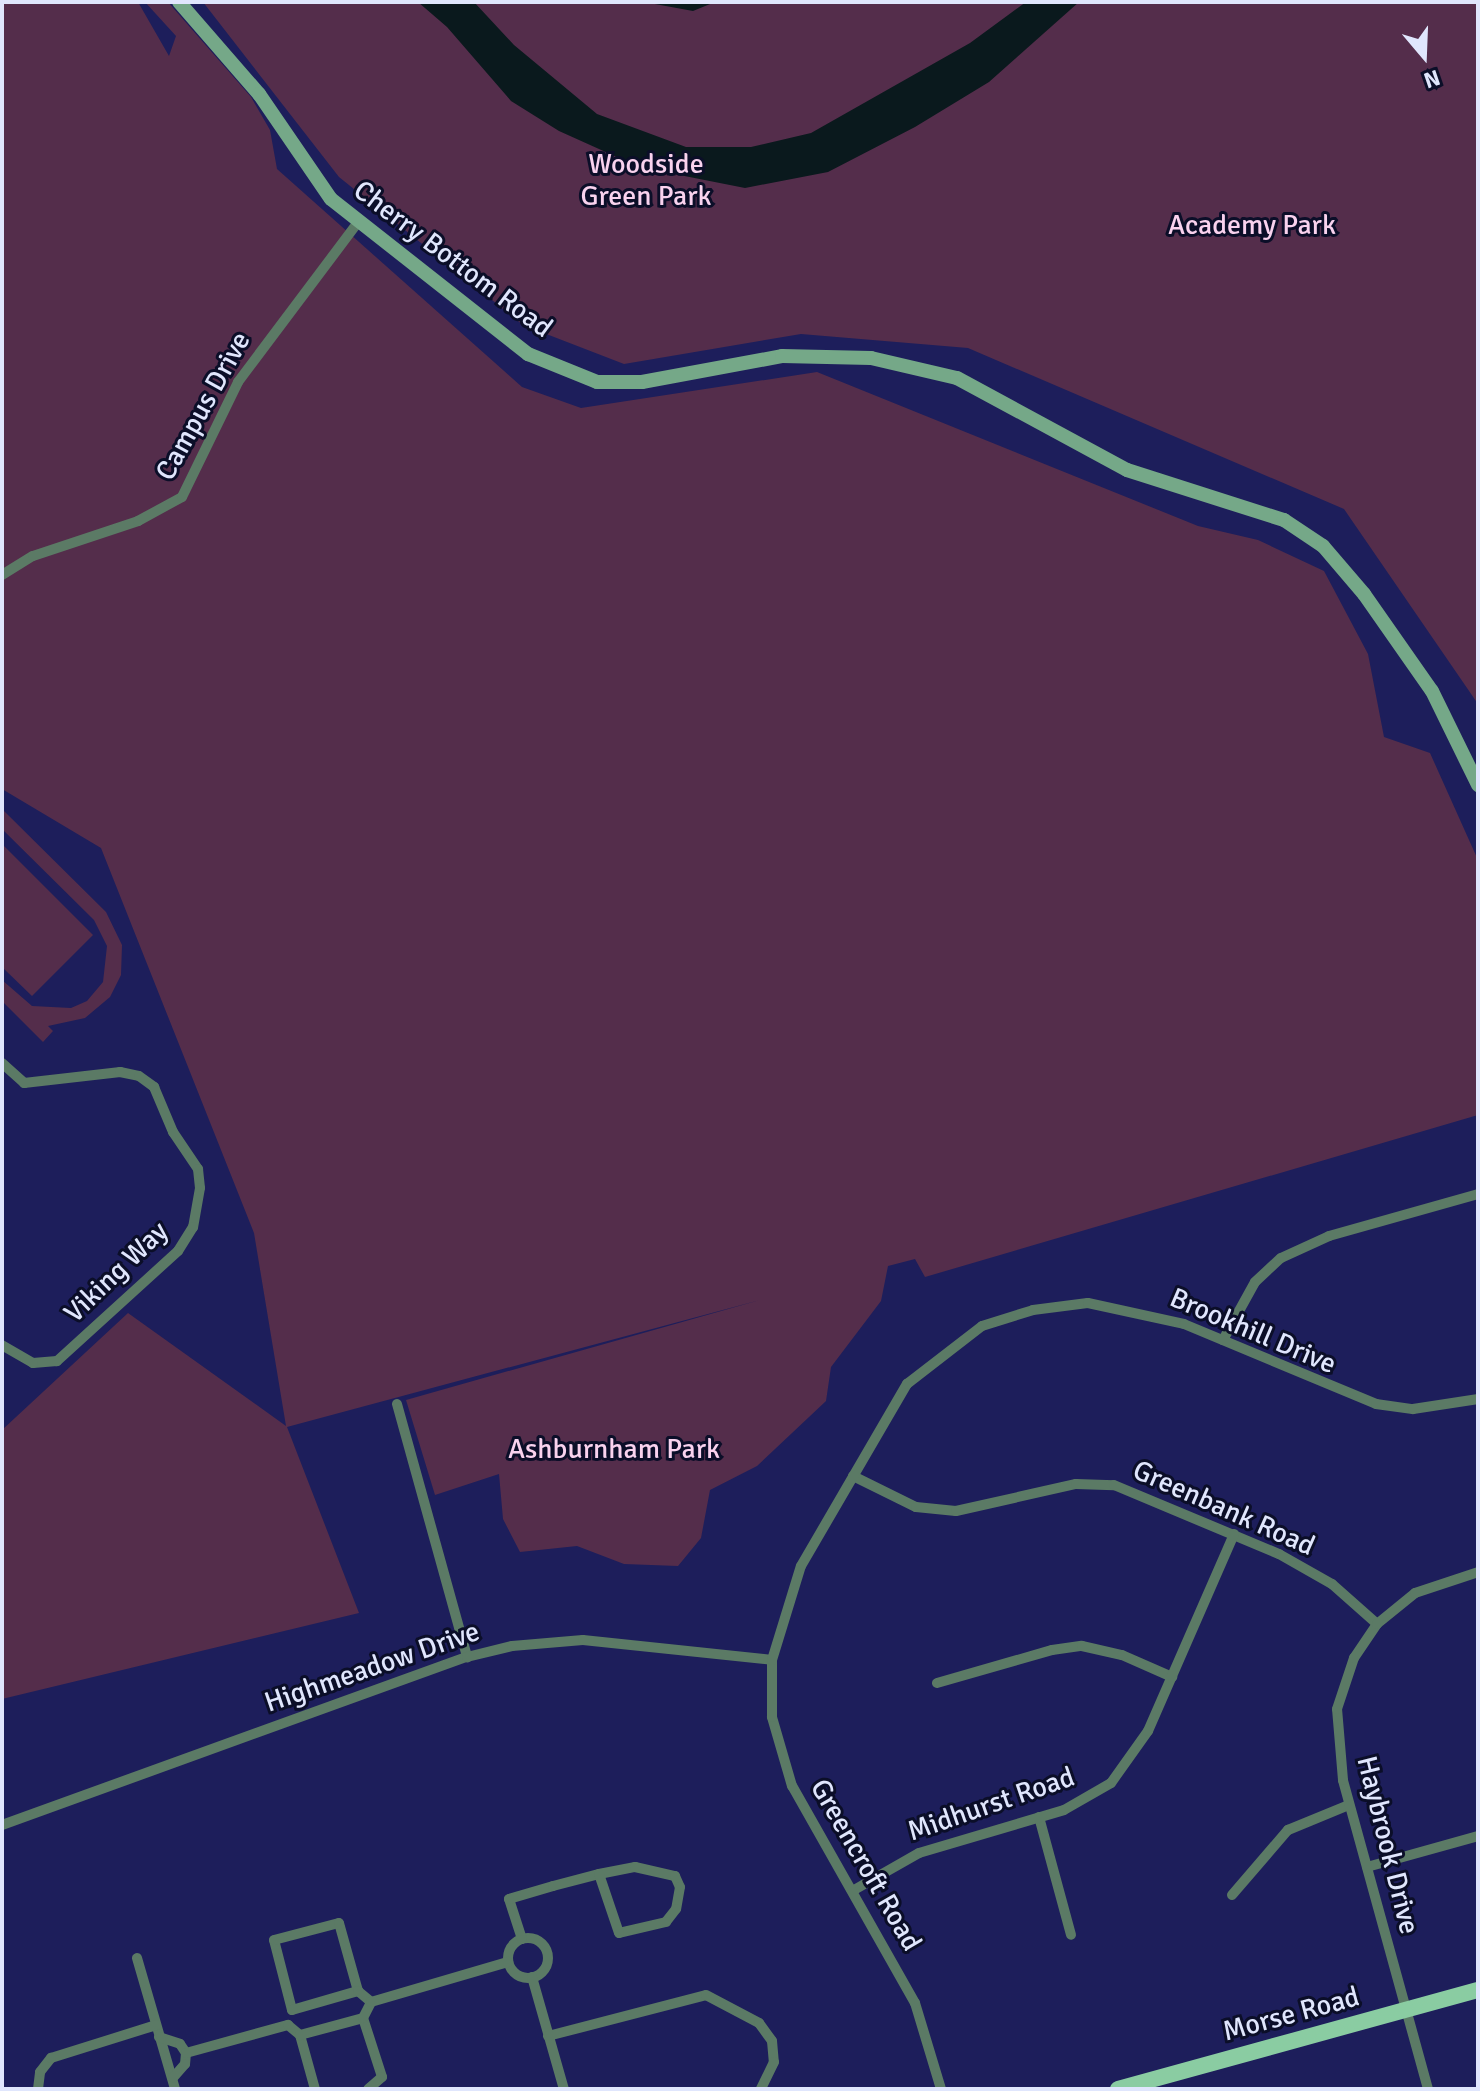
<!DOCTYPE html>
<style>
body{margin:0}
#map{position:relative;width:1480px;height:2091px;overflow:hidden;background:#1d1e5b;font-family:Signika,sans-serif}
div>[style]{position:absolute}
.green>*{inset:0;background:#542d4b}
.water>*{inset:0;background:#0a191d}
.minor>*{height:10px;margin:-5px;padding:0 5px;transform-origin:5px;border-radius:5px;background:#5b7a65}
.minor>.ring{margin:-5px;padding:0;box-sizing:content-box;background:none;border:10px solid #5b7a65;border-radius:50%}
.secondary>*{height:14px;margin:-7px;padding:0 7px;transform-origin:7px;border-radius:7px;background:#75a888}
.primary>*{height:16px;margin:-8px;padding:0 8px;transform-origin:8px;border-radius:8px;background:#8acca2}
span{translate:-50% -50%;white-space:nowrap;text-align:center;line-height:1.15;-webkit-text-stroke:6px #0b0e28;paint-order:stroke}
.park-label{font-size:28px;color:#f9d2ee}
.street-label{font-size:28px;color:#e0e6fd}
.frame{position:absolute;inset:0;border:4px solid #e0e6fd;pointer-events:none}
.north{position:absolute;left:1384px;top:16px;width:80px;height:80px;-webkit-text-stroke:6px #0b0e28;paint-order:stroke;rotate:161deg;font-size:22px;font-weight:700;line-height:32px;text-align:center;color:#e0e6fd}
.north::after{content:'';display:block;margin:auto;width:28px;height:36px;background:#e0e6fd;clip-path:polygon(50% 0,100% 100%,50% 72%,0 100%)}
</style>
<div id="map">
<div class="green">
<i style="clip-path:polygon(2px 2px,138px 2px,169px 56px,176px 36px,145px 2px,168px 2px,251px 97px,270px 130px,277px 169px,522px 387px,581px 408px,817px 372px,1198px 526px,1258px 540px,1324px 571px,1368px 654px,1384px 737px,1430px 753px,1478px 860px,1478px 1115px,925px 1277px,915px 1259px,888px 1266px,881px 1301px,831px 1367px,826px 1401px,757px 1466px,710px 1490px,701px 1538px,678px 1566px,624px 1564px,577px 1546px,520px 1552px,503px 1519px,499px 1474px,435px 1495px,406px 1400px,760px 1300px,287px 1427px,359px 1613px,2px 1699px,2px 1430px,128px 1313px,286px 1426px,254px 1233px,101px 848px,2px 789px)"></i>
<i style="clip-path:polygon(203px 2px,1478px 2px,1478px 704px,1344px 509px,968px 348px,801px 334px,624px 364px,523px 325px,339px 177px)"></i>
<i style="clip-path:polygon(2px 809px,106px 912px,122px 945px,121px 975px,110px 997px,85px 1018px,48px 1026px,53px 1031px,43px 1042px,2px 1001px,2px 980px,32px 1006px,71px 1008px,87px 1001px,103px 982px,107px 946px,94px 920px,2px 829px)"></i>
<i style="clip-path:polygon(2px 844px,93px 935px,32px 996px,2px 967px)"></i>
</div>
<div class="water">
<i style="clip-path:polygon(418px 2px,474px 2px,514px 45px,597px 114px,686px 147px,751px 147px,811px 133px,970px 43px,1026px 2px,1079px 2px,989px 82px,915px 127px,828px 172px,745px 188px,639px 167px,559px 131px,511px 101px,447px 27px)"></i>
<i style="clip-path:polygon(644px 2px,715px 2px,693px 11px)"></i>
</div>
<div class="minor">
<i style="left:2px;top:575px;width:36px;rotate:-32deg"></i>
<i style="left:33px;top:556px;width:111px;rotate:-18.4deg"></i>
<i style="left:138px;top:521px;width:50px;rotate:-28.6deg"></i>
<i style="left:182px;top:497px;width:128px;rotate:-64deg"></i>
<i style="left:238px;top:382px;width:201px;rotate:-53.1deg"></i>
<i style="left:2px;top:1063px;width:30px;rotate:42deg"></i>
<i style="left:24px;top:1083px;width:97px;rotate:-6.5deg"></i>
<i style="left:120px;top:1072px;width:19px;rotate:12deg"></i>
<i style="left:139px;top:1076px;width:19px;rotate:36deg"></i>
<i style="left:154px;top:1087px;width:49px;rotate:67.1deg"></i>
<i style="left:173px;top:1132px;width:45px;rotate:56deg"></i>
<i style="left:198px;top:1169px;width:19px;rotate:84deg"></i>
<i style="left:200px;top:1188px;width:40px;rotate:100deg"></i>
<i style="left:193px;top:1227px;width:28px;rotate:122deg"></i>
<i style="left:178px;top:1251px;width:164px;rotate:137.7deg"></i>
<i style="left:57px;top:1361px;width:24px;rotate:175deg"></i>
<i style="left:33px;top:1363px;width:36px;rotate:-150deg"></i>
<i style="left:1223px;top:1340px;width:66px;rotate:-61.1deg"></i>
<i style="left:1255px;top:1282px;width:35px;rotate:-43deg"></i>
<i style="left:1281px;top:1258px;width:53px;rotate:-24.6deg"></i>
<i style="left:1329px;top:1236px;width:155px;rotate:-15.7deg"></i>
<i style="left:397px;top:1404px;width:263px;rotate:74.5deg"></i>
<i style="left:853px;top:1476px;width:70px;rotate:26.2deg"></i>
<i style="left:916px;top:1507px;width:40px;rotate:5.7deg"></i>
<i style="left:956px;top:1511px;width:123px;rotate:-12.7deg"></i>
<i style="left:1076px;top:1484px;width:38px;rotate:2deg"></i>
<i style="left:1114px;top:1485px;width:179px;rotate:22.7deg"></i>
<i style="left:1279px;top:1554px;width:61px;rotate:29.5deg"></i>
<i style="left:1332px;top:1584px;width:60px;rotate:41.6deg"></i>
<i style="left:937px;top:1683px;width:120px;rotate:-16deg"></i>
<i style="left:1052px;top:1650px;width:30px;rotate:-8deg"></i>
<i style="left:1082px;top:1646px;width:41px;rotate:12.7deg"></i>
<i style="left:1122px;top:1655px;width:55px;rotate:23.7deg"></i>
<i style="left:1039px;top:1817px;width:122px;rotate:74.8deg"></i>
<i style="left:2px;top:1825px;width:494px;rotate:-19.9deg"></i>
<i style="left:467px;top:1657px;width:46px;rotate:-13.7deg"></i>
<i style="left:512px;top:1646px;width:71px;rotate:-4.8deg"></i>
<i style="left:583px;top:1640px;width:190px;rotate:6deg"></i>
<i style="left:1367px;top:1867px;width:115px;rotate:-15.6deg"></i>
<i style="left:854px;top:1890px;width:75px;rotate:-29.6deg"></i>
<i style="left:919px;top:1853px;width:151px;rotate:-16.5deg"></i>
<i style="left:1064px;top:1810px;width:54px;rotate:-29.9deg"></i>
<i style="left:1111px;top:1783px;width:64px;rotate:-54.6deg"></i>
<i style="left:1148px;top:1731px;width:215px;rotate:-66.4deg"></i>
<i style="left:1232px;top:1895px;width:86px;rotate:-49.3deg"></i>
<i style="left:1288px;top:1830px;width:66px;rotate:-22.3deg"></i>
<i class="ring" style="left:508px;top:1938px;width:30px;height:30px"></i>
<i style="left:522px;top:1939px;width:42px;rotate:-108deg"></i>
<i style="left:509px;top:1899px;width:46px;rotate:-16.5deg"></i>
<i style="left:553px;top:1886px;width:48px;rotate:-14.6deg"></i>
<i style="left:599px;top:1874px;width:37px;rotate:-11deg"></i>
<i style="left:635px;top:1867px;width:41px;rotate:12.7deg"></i>
<i style="left:675px;top:1876px;width:12px;rotate:66deg"></i>
<i style="left:680px;top:1887px;width:22px;rotate:100deg"></i>
<i style="left:676px;top:1909px;width:16px;rotate:128deg"></i>
<i style="left:666px;top:1922px;width:48px;rotate:166.8deg"></i>
<i style="left:619px;top:1933px;width:62px;rotate:-108.7deg"></i>
<i style="left:137px;top:1958px;width:136px;rotate:73.8deg"></i>
<i style="left:532px;top:1977px;width:116px;rotate:74.1deg"></i>
<i style="left:292px;top:2010px;width:72px;rotate:-104.4deg"></i>
<i style="left:274px;top:1940px;width:67px;rotate:-14.7deg"></i>
<i style="left:339px;top:1923px;width:71px;rotate:74.4deg"></i>
<i style="left:292px;top:2010px;width:69px;rotate:-16.1deg"></i>
<i style="left:358px;top:1991px;width:17px;rotate:40deg"></i>
<i style="left:363px;top:2018px;width:62px;rotate:72.1deg"></i>
<i style="left:382px;top:2077px;width:18px;rotate:139deg"></i>
<i style="left:300px;top:2035px;width:56px;rotate:74.5deg"></i>
<i style="left:548px;top:2036px;width:163px;rotate:-14.5deg"></i>
<i style="left:706px;top:1995px;width:60px;rotate:27.8deg"></i>
<i style="left:759px;top:2023px;width:22px;rotate:54deg"></i>
<i style="left:772px;top:2041px;width:21px;rotate:85deg"></i>
<i style="left:774px;top:2062px;width:30px;rotate:116deg"></i>
<i style="left:159px;top:2037px;width:22px;rotate:18deg"></i>
<i style="left:180px;top:2044px;width:11px;rotate:56deg"></i>
<i style="left:186px;top:2053px;width:11px;rotate:95deg"></i>
<i style="left:185px;top:2064px;width:18px;rotate:131deg"></i>
<i style="left:186px;top:2053px;width:106px;rotate:-15.4deg"></i>
<i style="left:288px;top:2025px;width:16px;rotate:40deg"></i>
<i style="left:300px;top:2035px;width:65px;rotate:-15.1deg"></i>
<i style="left:363px;top:2018px;width:18px;rotate:-63deg"></i>
<i style="left:371px;top:2002px;width:143px;rotate:-16.3deg"></i>
<i style="left:38px;top:2089px;width:17px;rotate:-83deg"></i>
<i style="left:40px;top:2072px;width:18px;rotate:-52deg"></i>
<i style="left:51px;top:2058px;width:110px;rotate:-17.4deg"></i>
<i style="left:941px;top:2089px;width:90px;rotate:-106.8deg"></i>
<i style="left:915px;top:2003px;width:249px;rotate:-119.5deg"></i>
<i style="left:792px;top:1786px;width:72px;rotate:-106.2deg"></i>
<i style="left:772px;top:1717px;width:57px;rotate:-90deg"></i>
<i style="left:772px;top:1660px;width:98px;rotate:-72.9deg"></i>
<i style="left:801px;top:1566px;width:211px;rotate:-59.8deg"></i>
<i style="left:907px;top:1384px;width:95px;rotate:-37.7deg"></i>
<i style="left:982px;top:1326px;width:53px;rotate:-17.4deg"></i>
<i style="left:1033px;top:1310px;width:55px;rotate:-7.3deg"></i>
<i style="left:1088px;top:1303px;width:98px;rotate:12.3deg"></i>
<i style="left:1184px;top:1324px;width:208px;rotate:22.6deg"></i>
<i style="left:1376px;top:1404px;width:37px;rotate:8deg"></i>
<i style="left:1413px;top:1409px;width:66px;rotate:-8.7deg"></i>
<i style="left:1428px;top:2089px;width:320px;rotate:-105.4deg"></i>
<i style="left:1343px;top:1780px;width:71px;rotate:-94.8deg"></i>
<i style="left:1337px;top:1709px;width:54px;rotate:-71.6deg"></i>
<i style="left:1354px;top:1658px;width:41px;rotate:-55.9deg"></i>
<i style="left:1377px;top:1624px;width:49px;rotate:-39.2deg"></i>
<i style="left:1415px;top:1593px;width:66px;rotate:-18.4deg"></i>
</div>
<div class="secondary">
<i style="left:179px;top:2px;width:122px;rotate:49deg"></i>
<i style="left:259px;top:94px;width:127px;rotate:55.6deg"></i>
<i style="left:331px;top:199px;width:251px;rotate:38.2deg"></i>
<i style="left:528px;top:354px;width:74px;rotate:22.1deg"></i>
<i style="left:597px;top:382px;width:45px"></i>
<i style="left:642px;top:382px;width:142px;rotate:-10.5deg"></i>
<i style="left:782px;top:356px;width:89px;rotate:1.3deg"></i>
<i style="left:871px;top:358px;width:88px;rotate:13.1deg"></i>
<i style="left:957px;top:378px;width:193px;rotate:28.4deg"></i>
<i style="left:1127px;top:470px;width:165px;rotate:17.7deg"></i>
<i style="left:1284px;top:520px;width:47px;rotate:33.7deg"></i>
<i style="left:1323px;top:546px;width:63px;rotate:49.5deg"></i>
<i style="left:1364px;top:594px;width:118px;rotate:55deg"></i>
<i style="left:1432px;top:691px;width:105px;rotate:63.9deg"></i>
</div>
<div class="primary">
<i style="left:1118px;top:2089px;width:373px;rotate:-15.4deg"></i>
</div>
<div class="park-label">
<span style="left:646px;top:180px">Woodside<br>Green Park</span>
<span style="left:1252px;top:225px">Academy Park</span>
<span style="left:614px;top:1449px">Ashburnham Park</span>
</div>
<div class="street-label">
<span style="left:453px;top:259px;rotate:37deg">Cherry Bottom Road</span>
<span style="left:203px;top:406px;rotate:-61deg">Campus Drive</span>
<span style="left:116px;top:1272px;rotate:-44deg">Viking Way</span>
<span style="left:1253px;top:1331px;rotate:23deg">Brookhill Drive</span>
<span style="left:1224px;top:1508px;rotate:24deg">Greenbank Road</span>
<span style="left:372px;top:1667px;rotate:-19deg">Highmeadow Drive</span>
<span style="left:991px;top:1804px;rotate:-19deg">Midhurst Road</span>
<span style="left:1388px;top:1845px;rotate:76deg">Haybrook Drive</span>
<span style="left:866px;top:1865px;rotate:60deg">Greencroft Road</span>
<span style="left:1291px;top:2014px;rotate:-15deg">Morse Road</span>
</div>
<div class="frame"></div>
<div class="north">N</div>
</div>
